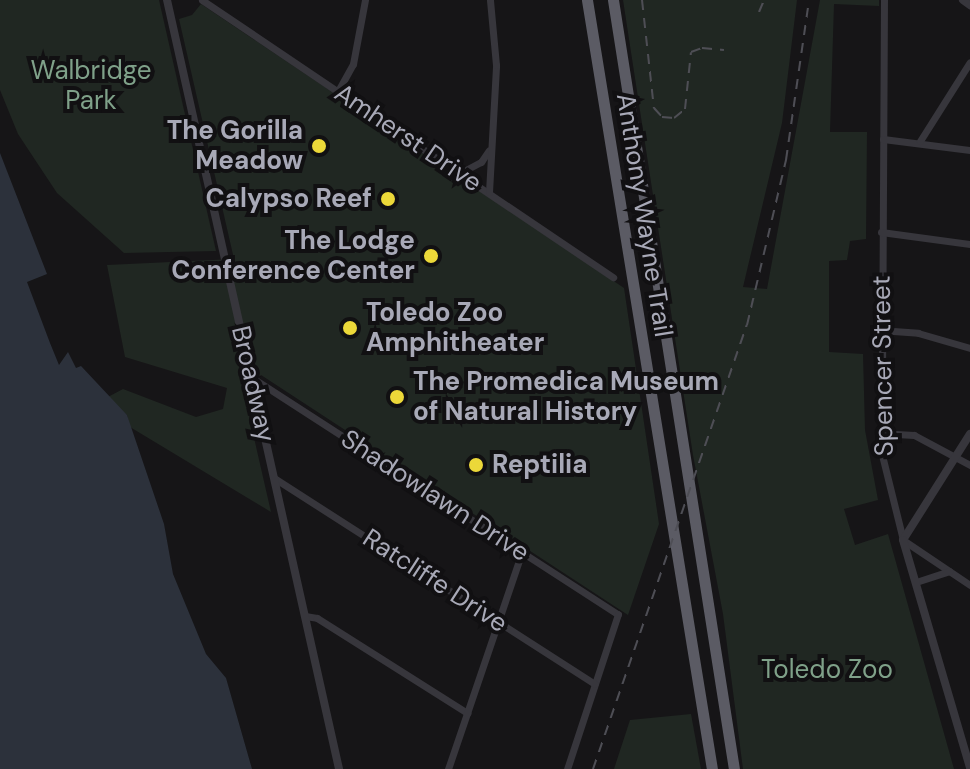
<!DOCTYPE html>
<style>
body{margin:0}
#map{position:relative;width:970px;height:769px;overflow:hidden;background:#161517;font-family:"DM Sans",sans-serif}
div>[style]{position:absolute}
.green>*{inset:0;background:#202722}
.water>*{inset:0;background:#2c313b}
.minor>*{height:7px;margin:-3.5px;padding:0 3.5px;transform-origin:3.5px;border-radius:3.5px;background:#37363c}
.tertiary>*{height:8px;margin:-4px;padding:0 4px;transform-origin:4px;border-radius:4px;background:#37363c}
.trunk>*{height:11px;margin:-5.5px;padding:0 5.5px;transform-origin:5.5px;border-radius:5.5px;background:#5b5b64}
.rail>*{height:2px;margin-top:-1px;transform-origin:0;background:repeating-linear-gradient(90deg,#4e4e55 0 10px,transparent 0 18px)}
.dots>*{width:22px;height:22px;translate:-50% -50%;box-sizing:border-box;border:4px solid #111012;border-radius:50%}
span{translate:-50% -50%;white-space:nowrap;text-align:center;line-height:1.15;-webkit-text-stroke:8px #111012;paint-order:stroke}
.park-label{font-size:26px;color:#7fa189}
.poi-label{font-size:26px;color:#a8a9b7;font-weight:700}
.right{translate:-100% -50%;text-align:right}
.left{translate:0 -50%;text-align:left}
.street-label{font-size:26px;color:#a8a9b7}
</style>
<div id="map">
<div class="green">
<i style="clip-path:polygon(0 0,159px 0,216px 251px,124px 253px,57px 193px,18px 134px,0 90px)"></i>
<i style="clip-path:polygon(623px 0,797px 0,782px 123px,743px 287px,767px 289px,820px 0,879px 0,879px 6px,834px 4px,830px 132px,867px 132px,866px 239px,850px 241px,847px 260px,829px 261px,829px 352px,863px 354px,865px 430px,878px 500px,844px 509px,855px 545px,888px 534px,954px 769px,743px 769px,723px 614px,693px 455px)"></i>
<i style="clip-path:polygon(201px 4px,624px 288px,659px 524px,628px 615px,261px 375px,244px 394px,271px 512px,130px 427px,127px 415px,106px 398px,123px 389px,196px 417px,223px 409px,227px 388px,125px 357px,107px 265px,234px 259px,179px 19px,192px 15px)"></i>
<i style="clip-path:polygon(691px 714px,701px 769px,614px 769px,630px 720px)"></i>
</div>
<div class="water">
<i style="clip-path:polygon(0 153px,47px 274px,27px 282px,50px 343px,59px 365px,68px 352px,76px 368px,81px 366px,127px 415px,164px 524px,173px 574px,206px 654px,226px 678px,252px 769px,0 769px)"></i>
</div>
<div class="minor">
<i style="left:202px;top:0;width:496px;rotate:34deg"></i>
<i style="left:884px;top:0;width:455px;rotate:90.3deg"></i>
<i style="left:882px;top:455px;width:88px;rotate:76.1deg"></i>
<i style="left:903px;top:540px;width:81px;rotate:33.9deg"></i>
<i style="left:338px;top:91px;width:31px;rotate:-61deg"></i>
<i style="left:353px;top:64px;width:65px;rotate:-79.4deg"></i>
<i style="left:883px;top:139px;width:88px;rotate:7.2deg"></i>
<i style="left:920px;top:141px;width:93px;rotate:-57.7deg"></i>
<i style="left:460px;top:173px;width:24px;rotate:-28deg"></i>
<i style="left:481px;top:162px;width:14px;rotate:-56deg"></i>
<i style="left:489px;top:192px;width:127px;rotate:-86.8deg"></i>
<i style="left:496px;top:65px;width:65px;rotate:-95.3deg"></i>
<i style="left:881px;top:232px;width:90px;rotate:7.7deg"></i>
<i style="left:879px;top:330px;width:39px;rotate:4deg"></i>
<i style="left:918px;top:333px;width:54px;rotate:16.1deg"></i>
<i style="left:251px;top:377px;width:437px;rotate:32.9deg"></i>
<i style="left:618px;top:614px;width:163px;rotate:108.2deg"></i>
<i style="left:878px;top:433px;width:36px;rotate:3deg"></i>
<i style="left:914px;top:435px;width:64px;rotate:28.2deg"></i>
<i style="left:274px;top:478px;width:381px;rotate:32.7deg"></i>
<i style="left:916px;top:582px;width:35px;rotate:-18deg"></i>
<i style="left:305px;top:616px;width:12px;rotate:9deg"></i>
<i style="left:317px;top:618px;width:178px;rotate:32.3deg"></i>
<i style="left:448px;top:769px;width:229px;rotate:-71.2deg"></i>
</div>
<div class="tertiary">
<i style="left:167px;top:0;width:788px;rotate:77.39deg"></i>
<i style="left:963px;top:0;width:9px;rotate:36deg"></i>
<i style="left:970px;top:434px;width:125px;rotate:122.3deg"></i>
<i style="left:903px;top:540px;width:238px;rotate:73.6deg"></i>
</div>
<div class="trunk">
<i style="left:587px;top:0;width:779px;rotate:80.77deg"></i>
<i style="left:613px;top:0;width:778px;rotate:81.06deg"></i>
</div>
<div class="rail">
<i style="left:642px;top:0;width:109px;rotate:83.7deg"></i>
<i style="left:654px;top:108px;width:12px;rotate:48deg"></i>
<i style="left:662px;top:117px;width:12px;rotate:5deg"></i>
<i style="left:674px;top:118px;width:14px;rotate:-39deg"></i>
<i style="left:685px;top:109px;width:57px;rotate:-84deg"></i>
<i style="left:691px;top:52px;width:12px;rotate:-20deg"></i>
<i style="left:702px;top:48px;width:22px;rotate:5deg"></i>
<i style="left:759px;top:12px;width:13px;rotate:-67deg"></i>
<i style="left:593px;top:769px;width:470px;rotate:-70.9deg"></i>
<i style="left:747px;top:325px;width:170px;rotate:-76.7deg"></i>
<i style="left:786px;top:160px;width:162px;rotate:-81.8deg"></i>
</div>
<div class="dots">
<i style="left:319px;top:146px;background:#ecd839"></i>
<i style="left:388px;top:199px;background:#ecd839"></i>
<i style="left:431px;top:256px;background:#ecd839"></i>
<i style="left:350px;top:328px;background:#ecd839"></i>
<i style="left:397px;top:397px;background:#ecd839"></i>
<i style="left:476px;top:465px;background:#ecd839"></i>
</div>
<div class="park-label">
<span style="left:91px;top:86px">Walbridge<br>Park</span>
<span style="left:827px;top:670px">Toledo Zoo</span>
</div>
<div class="poi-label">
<span class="right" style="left:303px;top:146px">The Gorilla<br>Meadow</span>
<span class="right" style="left:372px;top:199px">Calypso Reef</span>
<span class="right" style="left:415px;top:256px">The Lodge<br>Conference Center</span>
<span class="left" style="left:366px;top:328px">Toledo Zoo<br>Amphitheater</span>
<span class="left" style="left:413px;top:397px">The Promedica Museum<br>of Natural History</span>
<span class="left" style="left:492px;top:465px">Reptilia</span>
</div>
<div class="street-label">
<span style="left:408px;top:138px;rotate:34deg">Amherst Drive</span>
<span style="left:644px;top:215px;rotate:81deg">Anthony Wayne Trail</span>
<span style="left:883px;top:366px;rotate:-91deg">Spencer Street</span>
<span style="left:253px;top:384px;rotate:77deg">Broadway</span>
<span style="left:435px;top:496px;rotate:33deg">Shadowlawn Drive</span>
<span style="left:435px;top:581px;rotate:33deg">Ratcliffe Drive</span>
</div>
</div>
